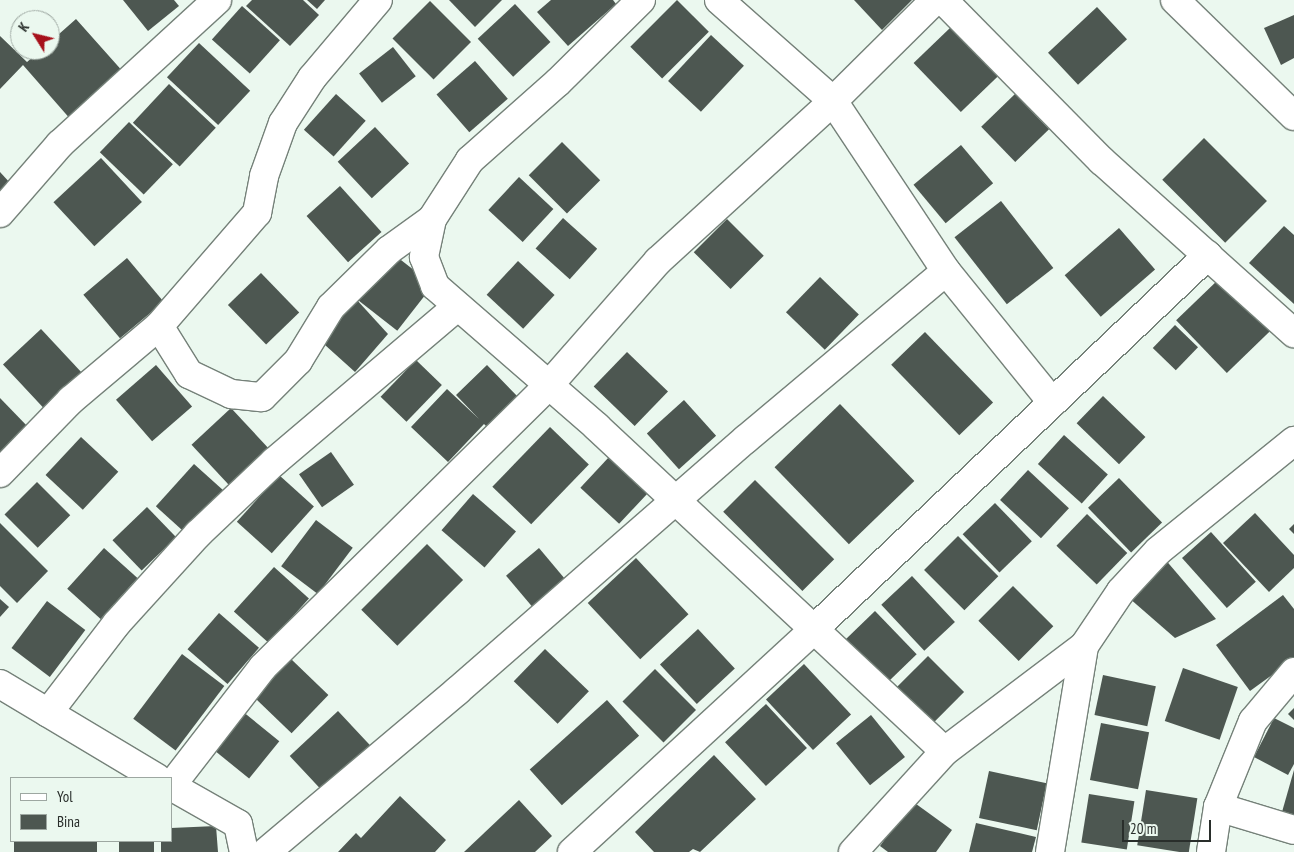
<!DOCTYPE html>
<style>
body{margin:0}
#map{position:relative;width:1294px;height:852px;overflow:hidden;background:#ebf8ef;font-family:"PT Sans Narrow",sans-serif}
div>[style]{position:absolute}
.building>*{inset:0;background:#4d5751;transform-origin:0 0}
.roads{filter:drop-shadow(1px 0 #758179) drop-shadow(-1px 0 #758179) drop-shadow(0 1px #758179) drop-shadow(0 -1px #758179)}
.minor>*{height:28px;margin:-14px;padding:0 14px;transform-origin:14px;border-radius:14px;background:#fff}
span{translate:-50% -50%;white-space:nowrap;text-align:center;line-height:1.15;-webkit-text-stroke:5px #ebf8ef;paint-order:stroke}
.legend{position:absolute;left:10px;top:777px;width:162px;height:65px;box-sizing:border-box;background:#ebf8ef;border:1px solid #9da7a1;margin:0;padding:6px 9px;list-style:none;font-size:15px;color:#292e2b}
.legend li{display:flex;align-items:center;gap:10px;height:25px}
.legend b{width:25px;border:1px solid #9da7a1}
.north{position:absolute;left:10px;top:10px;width:50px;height:50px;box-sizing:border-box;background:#ebf8ef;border:1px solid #9da7a1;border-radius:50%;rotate:306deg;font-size:14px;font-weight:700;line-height:20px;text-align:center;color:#292e2b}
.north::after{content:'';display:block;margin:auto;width:18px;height:22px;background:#a7111b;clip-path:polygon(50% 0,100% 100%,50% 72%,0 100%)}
.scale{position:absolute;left:1122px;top:820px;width:89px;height:22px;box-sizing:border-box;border:2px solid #292e2b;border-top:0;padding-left:6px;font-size:15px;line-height:18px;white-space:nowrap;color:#292e2b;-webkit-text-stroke:4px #ebf8ef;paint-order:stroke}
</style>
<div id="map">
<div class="building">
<i style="clip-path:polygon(123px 0,174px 0,179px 6px,148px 31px)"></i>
<i style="clip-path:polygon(252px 0,303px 0,319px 15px,290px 46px,246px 6px)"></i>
<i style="clip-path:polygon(307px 0,325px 0,317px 9px)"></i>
<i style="clip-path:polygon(449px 0,502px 0,475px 27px)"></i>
<i style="clip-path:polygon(551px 0,613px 0,616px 4px,568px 46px,537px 12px)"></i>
<i style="left:677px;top:0;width:45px;height:66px;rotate:45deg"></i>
<i style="clip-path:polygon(854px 0,912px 0,882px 30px)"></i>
<i style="left:430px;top:1px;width:58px;height:53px;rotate:45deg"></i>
<i style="left:515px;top:4px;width:52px;height:51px;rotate:47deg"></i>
<i style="left:242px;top:6px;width:51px;height:45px;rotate:42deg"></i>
<i style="left:1097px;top:7px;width:44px;height:67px;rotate:47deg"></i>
<i style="clip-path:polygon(1294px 15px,1294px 58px,1281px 65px,1264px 28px)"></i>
<i style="clip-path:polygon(76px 19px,125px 74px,72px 121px,23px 65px,0 89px,0 36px,27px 62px,41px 50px,50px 50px,50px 42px)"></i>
<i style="left:951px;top:27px;width:68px;height:52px;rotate:46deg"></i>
<i style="left:711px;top:35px;width:45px;height:63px;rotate:43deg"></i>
<i style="left:199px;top:43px;width:70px;height:47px;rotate:43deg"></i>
<i style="left:393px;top:47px;width:37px;height:43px;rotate:52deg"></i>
<i style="left:475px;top:61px;width:50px;height:51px;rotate:49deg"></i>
<i style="left:169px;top:84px;width:64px;height:53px;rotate:43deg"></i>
<i style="left:336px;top:94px;width:40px;height:48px;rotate:42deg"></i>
<i style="left:1015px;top:94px;width:49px;height:47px;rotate:46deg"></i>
<i style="left:129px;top:122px;width:61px;height:42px;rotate:44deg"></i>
<i style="left:375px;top:127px;width:50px;height:51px;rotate:47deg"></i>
<i style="left:1204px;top:138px;width:89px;height:59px;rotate:45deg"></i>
<i style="left:562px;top:142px;width:54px;height:47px;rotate:45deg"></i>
<i style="left:961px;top:145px;width:50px;height:62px;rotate:50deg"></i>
<i style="left:101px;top:158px;width:60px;height:65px;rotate:47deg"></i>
<i style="clip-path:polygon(0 172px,11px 184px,0 195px)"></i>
<i style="left:519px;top:177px;width:47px;height:45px;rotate:43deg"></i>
<i style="left:340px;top:186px;width:62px;height:45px;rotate:48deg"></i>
<i style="left:1001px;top:201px;width:85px;height:59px;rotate:52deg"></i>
<i style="left:563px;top:218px;width:46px;height:41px;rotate:42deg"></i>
<i style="left:727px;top:219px;width:52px;height:47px;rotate:45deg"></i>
<i style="clip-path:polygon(1284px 226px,1294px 235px,1294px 304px,1249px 263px)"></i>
<i style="left:1119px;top:228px;width:55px;height:72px;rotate:49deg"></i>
<i style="left:392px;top:253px;width:52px;height:58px;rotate:38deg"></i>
<i style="left:127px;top:258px;width:57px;height:57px;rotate:50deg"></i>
<i style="left:518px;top:261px;width:50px;height:46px;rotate:43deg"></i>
<i style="left:261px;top:273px;width:55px;height:46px;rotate:46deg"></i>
<i style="left:820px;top:277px;width:54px;height:49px;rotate:44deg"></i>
<i style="left:1220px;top:278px;width:73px;height:61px;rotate:46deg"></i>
<i style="clip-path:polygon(356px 299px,388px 334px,355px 372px,315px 336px)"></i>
<i style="left:1175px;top:325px;width:32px;height:32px;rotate:44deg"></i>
<i style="left:41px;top:329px;width:65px;height:52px;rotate:47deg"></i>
<i style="left:925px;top:332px;width:98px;height:47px;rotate:46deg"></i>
<i style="left:627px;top:352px;width:57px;height:48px;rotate:44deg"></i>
<i style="left:416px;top:360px;width:36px;height:51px;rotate:44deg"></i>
<i style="left:156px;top:365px;width:55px;height:53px;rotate:49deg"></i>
<i style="clip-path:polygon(487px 365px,519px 398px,488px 428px,484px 424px,448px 462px,411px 427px,447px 389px,479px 419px,456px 395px)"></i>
<i style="left:1103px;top:396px;width:59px;height:38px;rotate:44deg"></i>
<i style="clip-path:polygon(0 398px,30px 429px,0 458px)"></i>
<i style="left:684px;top:400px;width:48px;height:50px;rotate:48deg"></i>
<i style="left:840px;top:404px;width:107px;height:91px;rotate:46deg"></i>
<i style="left:231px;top:408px;width:59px;height:54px;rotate:47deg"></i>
<i style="left:550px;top:427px;width:54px;height:83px;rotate:44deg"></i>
<i style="left:1064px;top:435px;width:59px;height:39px;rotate:42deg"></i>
<i style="left:81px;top:437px;width:51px;height:52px;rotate:43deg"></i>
<i style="left:331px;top:452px;width:40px;height:39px;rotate:55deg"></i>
<i style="left:609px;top:457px;width:53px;height:42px;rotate:43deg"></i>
<i style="left:194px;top:464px;width:43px;height:57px;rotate:42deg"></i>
<i style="left:1028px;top:470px;width:56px;height:41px;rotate:43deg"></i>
<i style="left:279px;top:475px;width:47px;height:63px;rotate:42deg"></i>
<i style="left:1119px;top:478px;width:62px;height:43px;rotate:46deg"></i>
<i style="left:755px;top:480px;width:112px;height:45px;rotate:45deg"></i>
<i style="left:37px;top:482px;width:47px;height:46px;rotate:45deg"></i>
<i style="left:473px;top:494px;width:57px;height:48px;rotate:41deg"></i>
<i style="left:995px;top:503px;width:53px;height:45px;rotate:46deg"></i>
<i style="left:147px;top:507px;width:42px;height:48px;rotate:46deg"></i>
<i style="clip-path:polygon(1255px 513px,1294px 555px,1294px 568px,1269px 592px,1223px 543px)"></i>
<i style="left:1087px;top:514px;width:56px;height:44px;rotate:44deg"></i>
<i style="left:316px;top:520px;width:46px;height:58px;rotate:37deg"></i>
<i style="clip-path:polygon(0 523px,48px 571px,17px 603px,0 586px)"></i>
<i style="clip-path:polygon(1294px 524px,1294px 534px,1289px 529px)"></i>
<i style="left:1211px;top:532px;width:67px;height:39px;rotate:48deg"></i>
<i style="left:958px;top:536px;width:57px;height:48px;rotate:45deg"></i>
<i style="left:427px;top:544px;width:51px;height:93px;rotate:45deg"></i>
<i style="left:104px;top:548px;width:45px;height:55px;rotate:42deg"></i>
<i style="left:539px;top:548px;width:45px;height:43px;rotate:50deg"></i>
<i style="clip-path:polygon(1158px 551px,1216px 619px,1175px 638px,1121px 591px)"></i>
<i style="left:636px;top:558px;width:77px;height:66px;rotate:47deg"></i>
<i style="left:274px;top:567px;width:47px;height:60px;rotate:42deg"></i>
<i style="left:912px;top:576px;width:63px;height:42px;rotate:47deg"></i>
<i style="left:1013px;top:586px;width:57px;height:49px;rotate:45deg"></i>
<i style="clip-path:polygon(1283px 595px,1294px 609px,1294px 659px,1250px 691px,1216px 645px)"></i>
<i style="clip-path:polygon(0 599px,9px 607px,0 617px)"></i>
<i style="left:47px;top:601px;width:48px;height:59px;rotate:37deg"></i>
<i style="left:875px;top:611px;width:60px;height:41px;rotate:46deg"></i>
<i style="left:219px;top:613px;width:53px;height:48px;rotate:41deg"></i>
<i style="left:698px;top:629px;width:54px;height:52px;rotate:47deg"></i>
<i style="left:545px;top:649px;width:61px;height:45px;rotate:44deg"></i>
<i style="left:182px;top:654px;width:53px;height:81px;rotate:37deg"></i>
<i style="left:928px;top:656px;width:51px;height:45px;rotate:45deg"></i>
<i style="left:291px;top:659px;width:52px;height:53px;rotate:44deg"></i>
<i style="left:804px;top:664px;width:69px;height:52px;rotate:47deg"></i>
<i style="left:1183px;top:668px;width:58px;height:56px;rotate:19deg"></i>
<i style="left:655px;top:669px;width:58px;height:46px;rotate:45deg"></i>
<i style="left:1103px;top:675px;width:54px;height:41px;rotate:12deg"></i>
<i style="left:607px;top:700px;width:48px;height:104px;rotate:48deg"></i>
<i style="left:766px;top:704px;width:60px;height:56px;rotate:47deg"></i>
<i style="clip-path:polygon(1294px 708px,1294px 720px,1288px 714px)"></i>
<i style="left:242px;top:711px;width:48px;height:48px;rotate:39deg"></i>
<i style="left:338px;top:711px;width:48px;height:66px;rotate:47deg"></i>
<i style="left:871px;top:715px;width:54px;height:45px;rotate:51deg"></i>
<i style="clip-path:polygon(1274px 718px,1294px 728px,1294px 764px,1288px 775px,1254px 757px)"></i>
<i style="left:1101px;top:723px;width:49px;height:58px;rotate:11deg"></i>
<i style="clip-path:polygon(714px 755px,756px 799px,700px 852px,693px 849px,689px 852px,654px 852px,635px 832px)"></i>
<i style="clip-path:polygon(1294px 770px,1294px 816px,1282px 812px)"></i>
<i style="left:989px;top:771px;width:59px;height:48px;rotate:12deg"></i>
<i style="left:1146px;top:790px;width:52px;height:56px;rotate:9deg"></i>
<i style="left:1089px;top:794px;width:46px;height:49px;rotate:9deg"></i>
<i style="clip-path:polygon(400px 796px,446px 840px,435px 852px,338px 852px,356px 833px,361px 838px)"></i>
<i style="clip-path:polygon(519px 800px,552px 836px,535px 852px,464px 852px)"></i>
<i style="clip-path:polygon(912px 801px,952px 830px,936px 852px,888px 852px,880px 846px)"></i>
<i style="clip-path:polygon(976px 823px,1036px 837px,1032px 852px,969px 852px)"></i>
<i style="clip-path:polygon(216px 826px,218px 852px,161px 852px,161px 841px,171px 841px,171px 828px)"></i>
<i style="left:14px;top:841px;width:83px;height:11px"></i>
<i style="left:119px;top:841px;width:35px;height:11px"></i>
</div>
<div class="roads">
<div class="minor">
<i style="left:641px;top:0;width:117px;rotate:135.3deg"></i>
<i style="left:558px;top:82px;width:118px;rotate:138.4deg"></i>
<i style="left:470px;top:160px;width:70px;rotate:122.8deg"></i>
<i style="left:432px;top:219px;width:39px;rotate:102deg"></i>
<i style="left:424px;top:257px;width:31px;rotate:69deg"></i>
<i style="left:435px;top:286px;width:215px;rotate:41deg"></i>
<i style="left:597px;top:427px;width:475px;rotate:43deg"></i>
<i style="left:719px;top:0;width:152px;rotate:41.5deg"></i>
<i style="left:833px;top:101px;width:204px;rotate:56.4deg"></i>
<i style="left:946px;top:271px;width:169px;rotate:51deg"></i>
<i style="left:943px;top:0;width:226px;rotate:45.4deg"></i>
<i style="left:1102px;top:161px;width:258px;rotate:41.9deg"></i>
<i style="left:1175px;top:0;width:166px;rotate:44.3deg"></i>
<i style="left:0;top:213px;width:91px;rotate:-49deg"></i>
<i style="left:60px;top:144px;width:213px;rotate:-42.5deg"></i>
<i style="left:159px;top:326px;width:57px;rotate:58deg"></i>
<i style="left:189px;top:374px;width:47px;rotate:25.5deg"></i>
<i style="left:231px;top:394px;width:31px;rotate:6deg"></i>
<i style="left:262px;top:397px;width:51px;rotate:-45deg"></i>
<i style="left:298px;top:361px;width:63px;rotate:-58.6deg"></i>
<i style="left:331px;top:307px;width:81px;rotate:-44.5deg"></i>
<i style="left:389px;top:250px;width:53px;rotate:-35.8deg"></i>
<i style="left:0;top:473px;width:102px;rotate:-45.8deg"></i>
<i style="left:71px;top:400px;width:115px;rotate:-40.1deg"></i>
<i style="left:159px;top:326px;width:150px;rotate:-49.1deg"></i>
<i style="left:257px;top:213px;width:38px;rotate:-79deg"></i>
<i style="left:264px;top:176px;width:56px;rotate:-70.3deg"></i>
<i style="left:283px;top:123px;width:54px;rotate:-57.2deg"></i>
<i style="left:312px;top:78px;width:102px;rotate:-49.8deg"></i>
<i style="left:0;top:684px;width:183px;rotate:30.9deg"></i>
<i style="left:48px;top:713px;width:113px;rotate:-52.5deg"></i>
<i style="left:117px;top:623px;width:120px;rotate:-47.7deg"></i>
<i style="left:198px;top:534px;width:105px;rotate:-43.5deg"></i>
<i style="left:274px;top:462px;width:240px;rotate:-40.3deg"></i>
<i style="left:171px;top:786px;width:150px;rotate:-52.3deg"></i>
<i style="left:263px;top:667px;width:402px;rotate:-44.6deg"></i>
<i style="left:549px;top:385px;width:165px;rotate:-48.7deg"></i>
<i style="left:658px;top:261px;width:237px;rotate:-42.4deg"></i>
<i style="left:833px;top:101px;width:144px;rotate:-44.7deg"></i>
<i style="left:171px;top:786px;width:77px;rotate:29.6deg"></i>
<i style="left:238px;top:824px;width:29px;rotate:78deg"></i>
<i style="left:1218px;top:807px;width:79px;rotate:16.8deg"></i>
<i style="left:266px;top:852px;width:250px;rotate:-40.1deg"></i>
<i style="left:457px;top:691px;width:383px;rotate:-41.1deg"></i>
<i style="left:746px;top:439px;width:261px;rotate:-40deg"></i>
<i style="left:572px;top:852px;width:326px;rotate:-42.6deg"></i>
<i style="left:812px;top:631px;width:546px;rotate:-43.52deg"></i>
<i style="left:853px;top:852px;width:137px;rotate:-47.7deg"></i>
<i style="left:945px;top:751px;width:174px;rotate:-37.1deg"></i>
<i style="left:1084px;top:646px;width:66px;rotate:-56.1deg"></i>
<i style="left:1121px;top:591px;width:54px;rotate:-47.2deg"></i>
<i style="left:1158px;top:551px;width:175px;rotate:-39deg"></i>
<i style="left:1050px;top:852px;width:209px;rotate:-80.6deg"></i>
<i style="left:1211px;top:852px;width:46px;rotate:-81.2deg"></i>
<i style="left:1218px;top:807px;width:93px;rotate:-67.9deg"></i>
<i style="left:1253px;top:721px;width:64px;rotate:-50.1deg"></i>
</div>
</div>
<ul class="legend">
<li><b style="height:6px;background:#fff"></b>Yol</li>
<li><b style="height:14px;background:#4d5751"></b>Bina</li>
</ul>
<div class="north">K</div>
<div class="scale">20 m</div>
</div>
